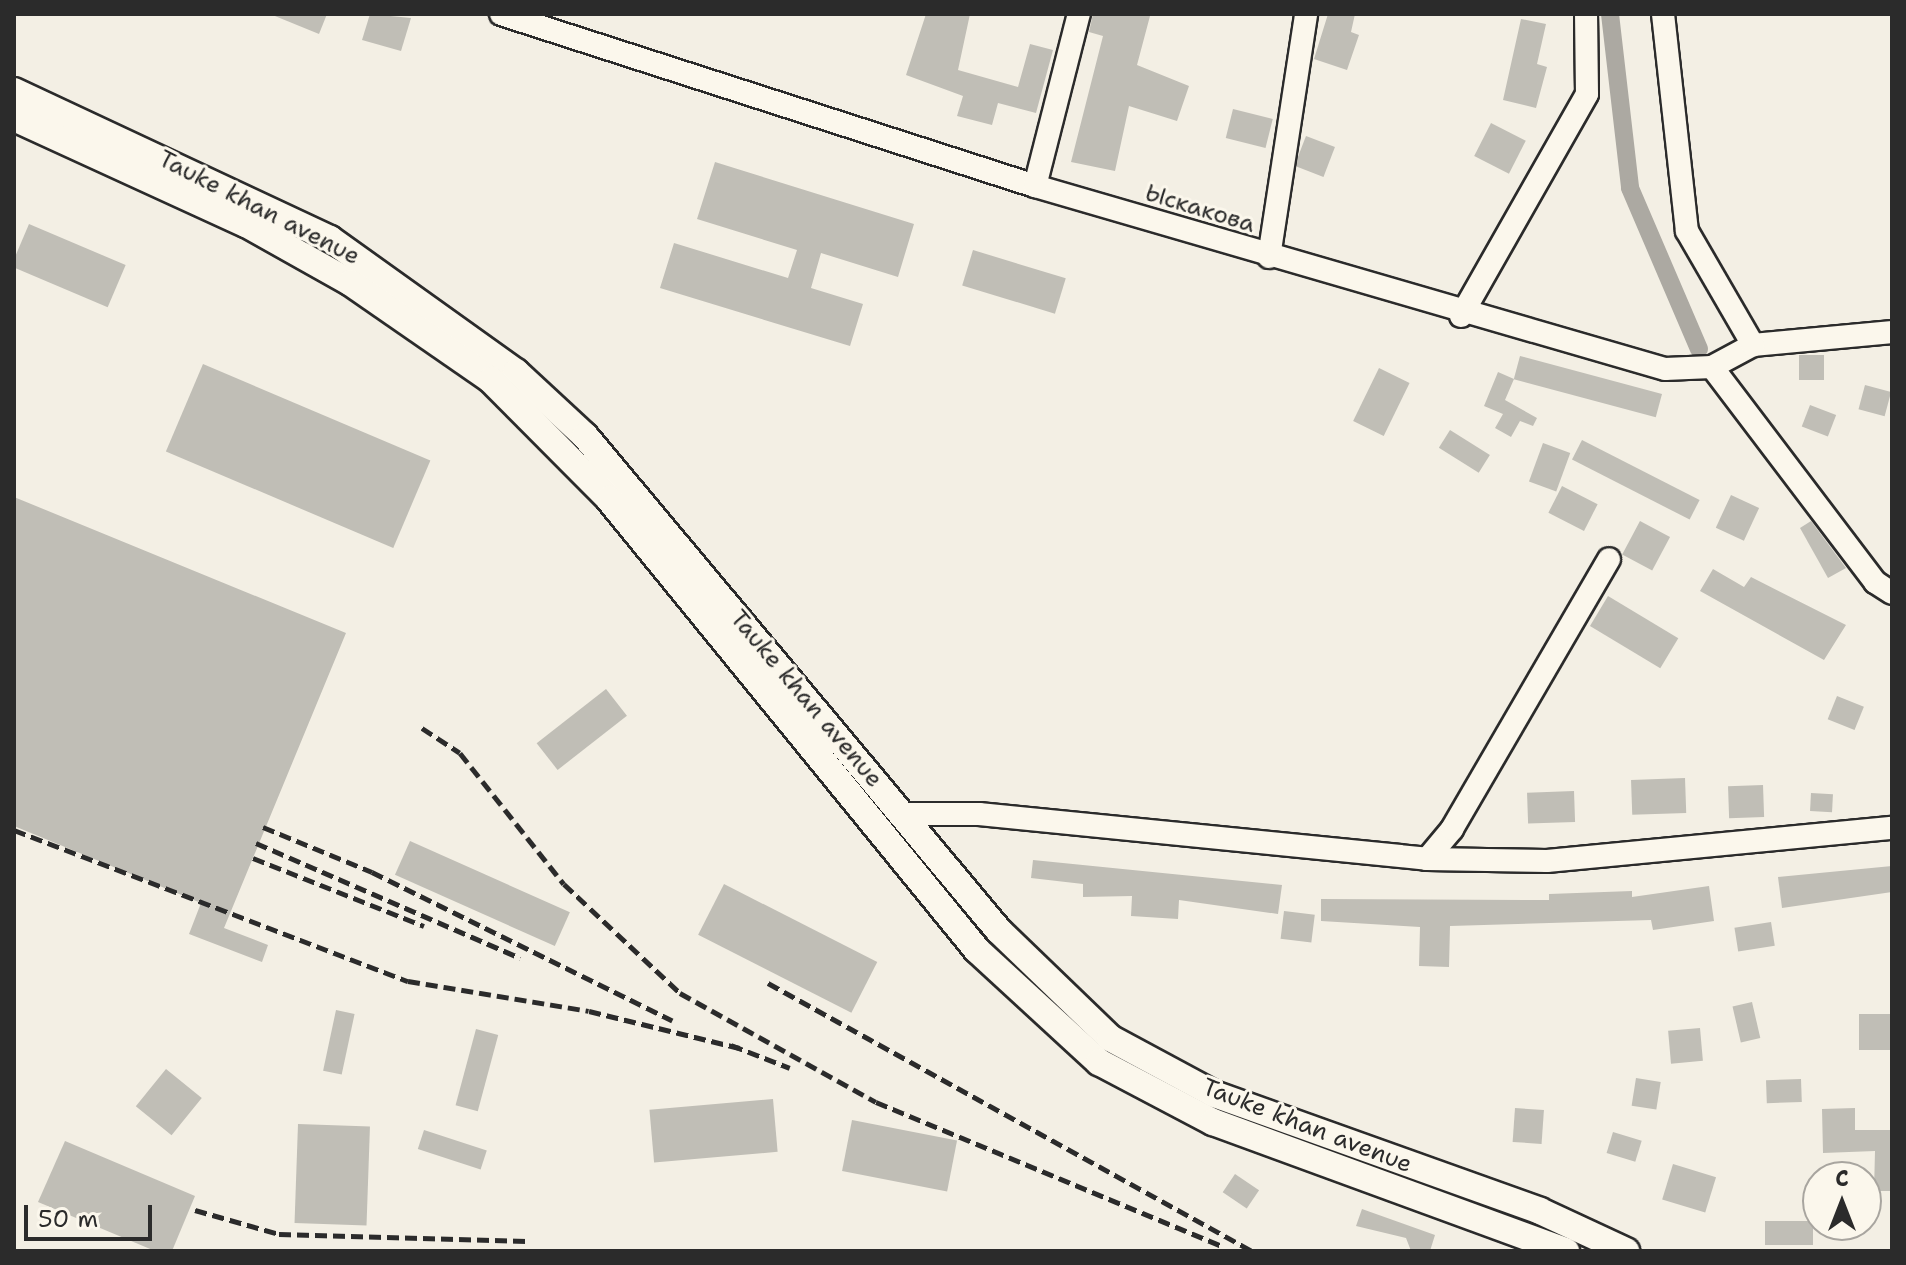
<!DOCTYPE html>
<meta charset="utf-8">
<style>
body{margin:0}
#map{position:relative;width:1906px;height:1265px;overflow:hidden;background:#f3efe4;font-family:"Shantell Sans",sans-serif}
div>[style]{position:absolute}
.canal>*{height:18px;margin:-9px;padding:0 9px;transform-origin:9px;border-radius:9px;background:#aca9a2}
.building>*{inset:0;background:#c0beb6;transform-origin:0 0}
.roads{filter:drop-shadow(2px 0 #2b2b2b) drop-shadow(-2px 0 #2b2b2b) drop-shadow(0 2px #2b2b2b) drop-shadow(0 -2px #2b2b2b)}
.minor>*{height:22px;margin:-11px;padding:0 11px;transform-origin:11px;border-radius:11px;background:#fbf7ec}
.major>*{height:26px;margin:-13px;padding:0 13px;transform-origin:13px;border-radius:13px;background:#fbf7ec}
.rail>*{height:5px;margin-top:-2.5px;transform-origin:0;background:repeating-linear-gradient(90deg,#2b2b2b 0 12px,transparent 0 18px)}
span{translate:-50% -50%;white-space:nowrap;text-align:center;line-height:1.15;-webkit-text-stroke:6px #fbf7ec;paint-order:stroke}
.street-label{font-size:24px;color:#2b2b2b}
.frame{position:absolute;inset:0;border:16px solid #2b2b2b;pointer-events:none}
.north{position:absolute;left:1802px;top:1161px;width:80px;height:80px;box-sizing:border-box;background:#fbf7ec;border:2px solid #a8a59f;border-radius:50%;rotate:0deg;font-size:22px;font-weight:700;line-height:32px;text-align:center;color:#2b2b2b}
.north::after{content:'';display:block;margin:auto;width:28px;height:36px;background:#2b2b2b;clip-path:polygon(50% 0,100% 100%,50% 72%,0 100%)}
.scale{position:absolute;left:24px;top:1205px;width:128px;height:36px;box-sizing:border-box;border:4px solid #2b2b2b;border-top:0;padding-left:10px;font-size:24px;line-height:28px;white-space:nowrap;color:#2b2b2b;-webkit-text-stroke:6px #fbf7ec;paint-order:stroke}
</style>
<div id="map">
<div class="canal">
<i style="left:1610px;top:14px;width:175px;rotate:83.4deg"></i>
<i style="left:1630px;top:188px;width:175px;rotate:66.8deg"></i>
</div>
<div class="building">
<i style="clip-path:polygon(270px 14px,327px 14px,319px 34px)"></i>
<i style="clip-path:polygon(370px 14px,411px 18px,401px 51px,362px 40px)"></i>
<i style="clip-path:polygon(926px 14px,970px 14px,958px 70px,1018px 87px,1030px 44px,1053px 50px,1036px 113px,998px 103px,992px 125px,957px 116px,963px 96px,906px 75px)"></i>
<i style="clip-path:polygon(1093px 14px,1150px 16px,1137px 65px,1189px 86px,1177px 121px,1129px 106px,1115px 171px,1071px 162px,1103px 36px,1089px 32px)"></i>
<i style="clip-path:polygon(1328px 14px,1355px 14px,1351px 32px,1359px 35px,1347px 70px,1314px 59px)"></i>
<i style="clip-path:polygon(1521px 19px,1546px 24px,1537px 64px,1547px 67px,1536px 108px,1503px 100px)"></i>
<i style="left:1233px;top:109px;width:41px;height:30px;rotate:14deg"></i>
<i style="left:1491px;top:123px;width:39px;height:37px;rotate:27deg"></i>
<i style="left:1306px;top:136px;width:31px;height:32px;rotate:21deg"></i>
<i style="clip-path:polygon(715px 162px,914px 224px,898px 277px,821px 253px,811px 288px,863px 304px,850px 346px,660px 288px,674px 243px,788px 278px,797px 250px,697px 219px)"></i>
<i style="left:29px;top:224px;width:105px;height:46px;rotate:23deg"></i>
<i style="left:973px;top:250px;width:97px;height:37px;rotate:17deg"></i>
<i style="left:1799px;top:355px;width:25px;height:25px"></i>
<i style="left:1520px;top:356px;width:147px;height:24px;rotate:15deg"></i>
<i style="left:203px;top:364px;width:247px;height:95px;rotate:23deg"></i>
<i style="left:1379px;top:368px;width:34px;height:59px;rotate:26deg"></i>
<i style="clip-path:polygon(1498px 372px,1514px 379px,1505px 400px,1537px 418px,1533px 426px,1520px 421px,1511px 437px,1495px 428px,1503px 414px,1484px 406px)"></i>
<i style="left:1865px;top:385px;width:27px;height:25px;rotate:15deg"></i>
<i style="left:1810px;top:405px;width:28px;height:23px;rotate:21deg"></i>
<i style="left:1450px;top:430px;width:47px;height:21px;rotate:32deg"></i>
<i style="left:1582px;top:440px;width:132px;height:22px;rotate:27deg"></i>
<i style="left:1543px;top:443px;width:29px;height:41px;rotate:20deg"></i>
<i style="left:1562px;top:486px;width:40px;height:30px;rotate:27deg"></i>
<i style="left:1731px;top:495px;width:31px;height:36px;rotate:25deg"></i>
<i style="clip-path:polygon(14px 497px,346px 633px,224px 928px,268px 945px,262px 962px,189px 934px,201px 903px,14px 826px)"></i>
<i style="left:1640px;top:521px;width:34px;height:38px;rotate:28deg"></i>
<i style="clip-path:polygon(1811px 521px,1846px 568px,1828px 578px,1800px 528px)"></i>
<i style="clip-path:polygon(1713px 569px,1744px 587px,1751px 577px,1846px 625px,1824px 660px,1700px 591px)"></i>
<i style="left:1608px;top:596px;width:82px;height:35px;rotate:31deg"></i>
<i style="left:606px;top:689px;width:34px;height:88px;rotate:52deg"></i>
<i style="left:1837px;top:696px;width:29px;height:25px;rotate:22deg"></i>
<i style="left:1685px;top:778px;width:35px;height:54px;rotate:88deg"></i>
<i style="left:1763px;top:785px;width:32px;height:35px;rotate:88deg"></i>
<i style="left:1574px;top:791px;width:31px;height:47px;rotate:88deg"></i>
<i style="left:1811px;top:793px;width:22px;height:18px;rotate:3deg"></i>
<i style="left:410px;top:841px;width:175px;height:37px;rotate:24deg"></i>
<i style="clip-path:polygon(1033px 860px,1282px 885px,1278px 914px,1179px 900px,1178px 919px,1131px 916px,1132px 896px,1083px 897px,1083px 884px,1031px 878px)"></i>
<i style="clip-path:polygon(1892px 866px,1892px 892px,1782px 908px,1778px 877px)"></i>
<i style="left:724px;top:884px;width:172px;height:57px;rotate:27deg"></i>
<i style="clip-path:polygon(1709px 886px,1714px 921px,1653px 930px,1651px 920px,1450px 926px,1449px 967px,1419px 966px,1420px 927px,1321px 921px,1321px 899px,1549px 900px,1549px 894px,1632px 891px,1632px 897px)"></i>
<i style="left:1284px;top:911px;width:31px;height:28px;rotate:7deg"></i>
<i style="left:1771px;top:922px;width:24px;height:37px;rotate:81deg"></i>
<i style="left:1752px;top:1002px;width:37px;height:20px;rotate:77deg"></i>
<i style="left:336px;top:1010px;width:19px;height:62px;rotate:12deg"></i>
<i style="left:1859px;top:1014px;width:33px;height:36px"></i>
<i style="left:1700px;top:1028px;width:33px;height:32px;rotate:85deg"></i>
<i style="left:476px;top:1029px;width:23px;height:79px;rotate:15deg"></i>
<i style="left:166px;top:1069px;width:46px;height:48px;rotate:39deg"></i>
<i style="left:1636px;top:1078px;width:25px;height:28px;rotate:9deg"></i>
<i style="left:1801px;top:1079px;width:23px;height:35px;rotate:88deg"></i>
<i style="left:773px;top:1099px;width:53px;height:124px;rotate:85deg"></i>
<i style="left:1515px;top:1108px;width:29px;height:34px;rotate:4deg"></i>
<i style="clip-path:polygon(1855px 1108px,1855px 1130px,1892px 1130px,1892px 1191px,1874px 1191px,1875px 1151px,1823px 1153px,1822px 1109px)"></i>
<i style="left:852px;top:1120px;width:107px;height:52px;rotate:11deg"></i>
<i style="left:298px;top:1124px;width:72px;height:99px;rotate:2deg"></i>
<i style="left:424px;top:1130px;width:66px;height:20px;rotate:18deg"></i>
<i style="left:1613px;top:1132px;width:30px;height:22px;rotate:17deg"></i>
<i style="clip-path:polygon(65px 1141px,195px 1196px,172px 1251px,155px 1251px,38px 1202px)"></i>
<i style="left:1673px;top:1164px;width:45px;height:37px;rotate:17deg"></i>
<i style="left:1235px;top:1174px;width:29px;height:22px;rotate:34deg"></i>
<i style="clip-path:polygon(1362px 1209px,1435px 1235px,1430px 1251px,1411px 1251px,1406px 1238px,1356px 1226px)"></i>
<i style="left:1813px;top:1221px;width:24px;height:48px;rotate:90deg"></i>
</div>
<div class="roads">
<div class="minor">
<i style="left:501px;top:14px;width:561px;rotate:17.85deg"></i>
<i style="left:1035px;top:186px;width:656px;rotate:16.2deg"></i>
<i style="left:1665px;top:369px;width:47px;rotate:-2.4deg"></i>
<i style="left:1712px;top:367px;width:47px;rotate:-28.2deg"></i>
<i style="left:1753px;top:345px;width:140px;rotate:-5.3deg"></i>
<i style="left:1663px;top:14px;width:218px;rotate:83.7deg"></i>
<i style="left:1687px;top:231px;width:132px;rotate:59.9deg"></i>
<i style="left:1035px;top:186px;width:178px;rotate:-75.7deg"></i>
<i style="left:1269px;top:257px;width:246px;rotate:-81.3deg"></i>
<i style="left:1461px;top:316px;width:255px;rotate:-60.4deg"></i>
<i style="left:1587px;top:94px;width:80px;rotate:-90.7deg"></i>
<i style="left:1712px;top:367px;width:270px;rotate:52.8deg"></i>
<i style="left:1875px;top:582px;width:20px;rotate:33deg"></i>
<i style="left:903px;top:814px;width:76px"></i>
<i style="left:979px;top:814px;width:450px;rotate:5.7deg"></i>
<i style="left:1427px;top:859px;width:120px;rotate:1deg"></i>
<i style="left:1547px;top:861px;width:347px;rotate:-5.5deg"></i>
<i style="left:1427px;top:859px;width:39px;rotate:-50deg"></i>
<i style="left:1452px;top:829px;width:312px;rotate:-59.8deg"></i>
</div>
<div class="major">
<i style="left:14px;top:91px;width:349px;rotate:25.1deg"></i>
<i style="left:330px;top:239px;width:229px;rotate:35.6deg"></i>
<i style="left:516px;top:372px;width:94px;rotate:42.8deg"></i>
<i style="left:585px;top:436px;width:645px;rotate:50.09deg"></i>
<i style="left:999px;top:931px;width:154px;rotate:43.9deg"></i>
<i style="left:1110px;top:1038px;width:118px;rotate:28.3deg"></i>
<i style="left:1214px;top:1094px;width:346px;rotate:19.7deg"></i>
<i style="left:1540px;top:1211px;width:95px;rotate:24.9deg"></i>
<i style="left:14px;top:118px;width:255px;rotate:24.6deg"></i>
<i style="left:246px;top:224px;width:120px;rotate:29.3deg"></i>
<i style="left:351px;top:283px;width:170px;rotate:34.7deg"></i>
<i style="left:491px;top:380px;width:168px;rotate:45.2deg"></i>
<i style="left:609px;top:499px;width:582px;rotate:50.79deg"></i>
<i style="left:977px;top:950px;width:166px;rotate:42.6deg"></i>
<i style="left:1099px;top:1062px;width:129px;rotate:27.8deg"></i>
<i style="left:1213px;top:1122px;width:376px;rotate:20.1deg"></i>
</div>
</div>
<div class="rail">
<i style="left:422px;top:728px;width:45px;rotate:33.3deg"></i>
<i style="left:460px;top:753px;width:167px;rotate:51.6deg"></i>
<i style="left:564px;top:884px;width:159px;rotate:43.2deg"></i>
<i style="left:680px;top:993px;width:224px;rotate:29.1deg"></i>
<i style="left:876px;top:1102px;width:375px;rotate:22.6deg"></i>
<i style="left:263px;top:827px;width:118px;rotate:22.4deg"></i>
<i style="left:372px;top:872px;width:335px;rotate:26.3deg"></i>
<i style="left:14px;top:830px;width:422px;rotate:21deg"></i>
<i style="left:408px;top:981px;width:183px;rotate:9.4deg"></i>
<i style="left:589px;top:1011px;width:155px;rotate:13.8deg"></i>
<i style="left:256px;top:843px;width:288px;rotate:23.5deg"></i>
<i style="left:253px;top:858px;width:184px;rotate:21.7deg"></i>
<i style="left:768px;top:983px;width:553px;rotate:28.97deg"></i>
<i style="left:731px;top:1045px;width:63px;rotate:21.3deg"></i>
<i style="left:195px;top:1210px;width:87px;rotate:15.9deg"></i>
<i style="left:279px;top:1234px;width:248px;rotate:1.6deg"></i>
</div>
<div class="street-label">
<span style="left:259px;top:208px;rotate:27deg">Tauke khan avenue</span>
<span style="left:1200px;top:209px;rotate:17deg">Ыскакова</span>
<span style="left:806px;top:699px;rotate:50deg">Tauke khan avenue</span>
<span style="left:1307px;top:1126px;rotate:21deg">Tauke khan avenue</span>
</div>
<div class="frame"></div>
<div class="north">С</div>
<div class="scale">50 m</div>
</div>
